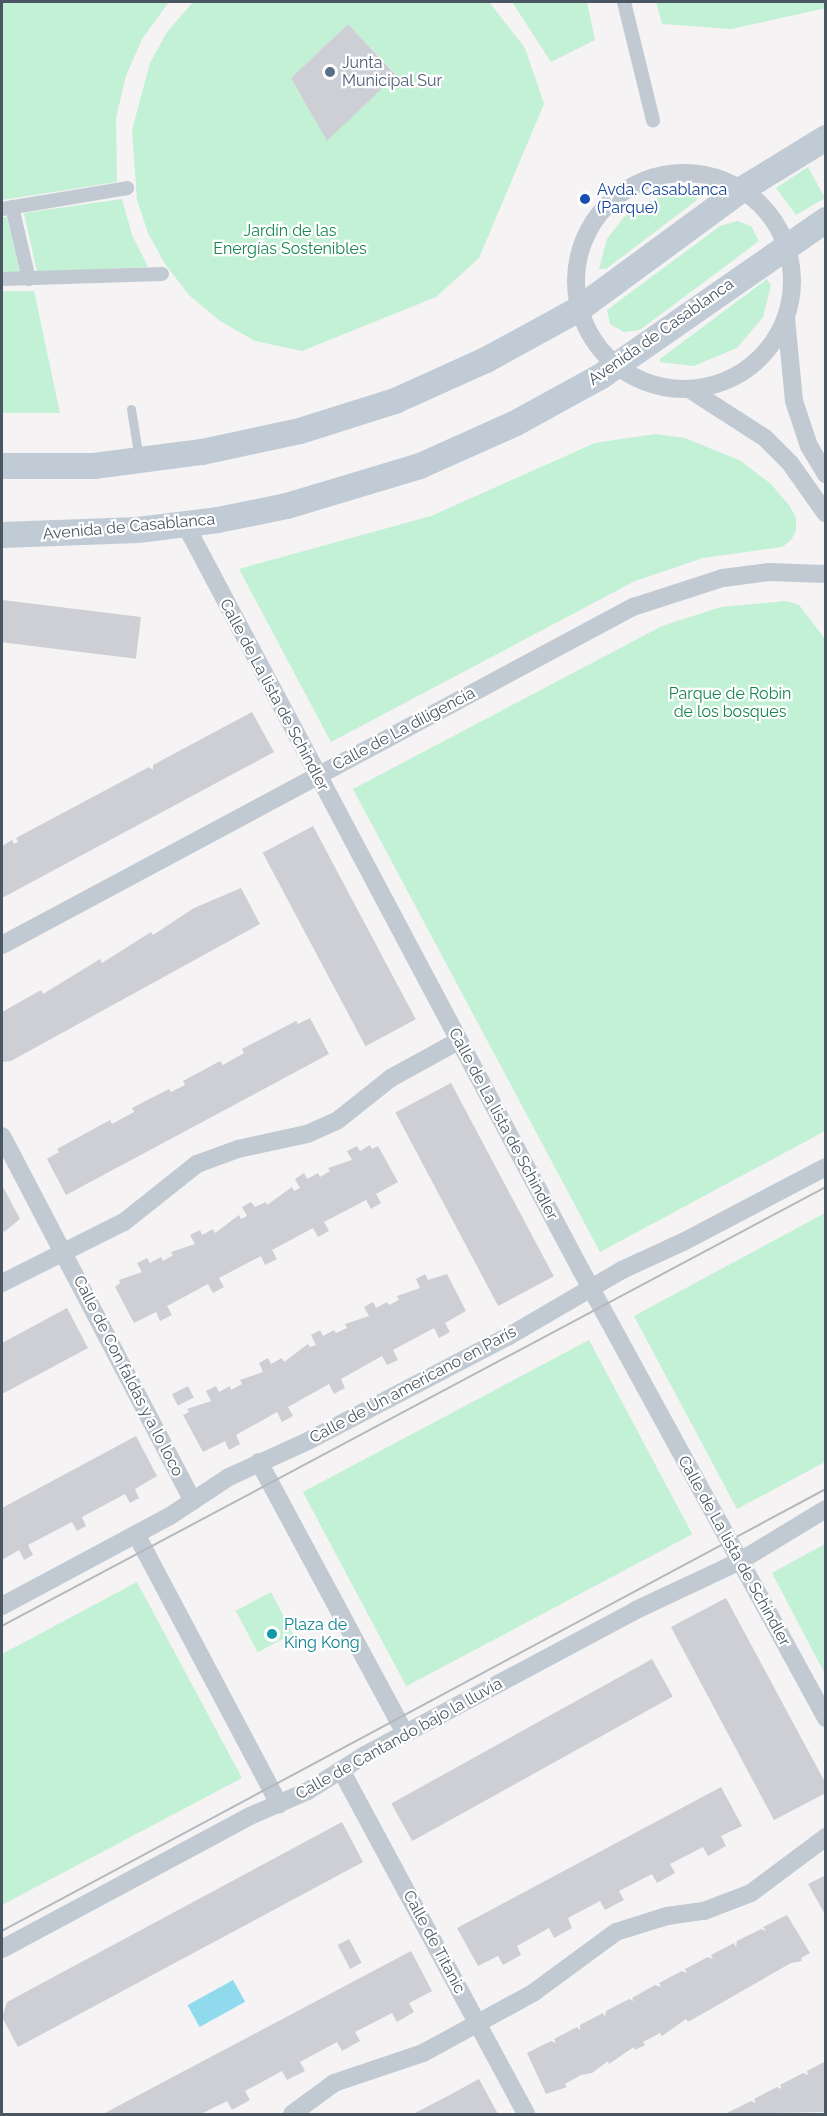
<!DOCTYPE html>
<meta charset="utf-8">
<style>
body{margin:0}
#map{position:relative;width:827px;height:2116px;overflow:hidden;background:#f5f3f3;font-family:Raleway,sans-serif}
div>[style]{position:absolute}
.green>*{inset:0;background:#c3f1d5;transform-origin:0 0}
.water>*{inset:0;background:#90daee;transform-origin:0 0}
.building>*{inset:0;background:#cdcfd5;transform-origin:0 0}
.service>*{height:9px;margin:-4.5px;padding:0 4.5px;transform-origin:4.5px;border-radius:4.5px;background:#c1cad2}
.pedestrian>*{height:14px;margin:-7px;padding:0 7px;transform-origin:7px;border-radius:7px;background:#c1cad2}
.minor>*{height:18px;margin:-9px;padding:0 9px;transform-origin:9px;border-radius:9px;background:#c1cad2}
.minor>.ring{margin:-9px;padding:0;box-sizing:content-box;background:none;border:18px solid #c1cad2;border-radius:50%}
.secondary>*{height:26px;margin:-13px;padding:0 13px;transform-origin:13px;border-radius:13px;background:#c1cbd6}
.tram>*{height:1.5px;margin:-0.75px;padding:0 0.75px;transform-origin:0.75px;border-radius:0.75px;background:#b5b8bd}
.dots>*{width:16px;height:16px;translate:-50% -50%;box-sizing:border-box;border:3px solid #fff;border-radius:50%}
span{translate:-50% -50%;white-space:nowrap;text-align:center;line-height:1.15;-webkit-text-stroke:4.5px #fff;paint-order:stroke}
.service-label{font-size:16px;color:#4e5e75}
.left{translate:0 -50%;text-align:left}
.transit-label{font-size:16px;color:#164399}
.park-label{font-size:16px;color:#17864f}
.street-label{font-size:16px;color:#4a5661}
.culture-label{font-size:16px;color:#0d838f}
.frame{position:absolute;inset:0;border:3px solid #4a5661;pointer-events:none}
</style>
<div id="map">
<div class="green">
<i style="clip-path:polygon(2px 2px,169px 2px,142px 39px,126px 76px,116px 118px,117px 182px,2px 200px)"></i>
<i style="clip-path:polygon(evenodd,193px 2px,489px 2px,525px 48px,544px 104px,479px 258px,436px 297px,302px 351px,255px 341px,220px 321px,189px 295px,165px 264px,148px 233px,137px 200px,132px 130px,150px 63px,167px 32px,193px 2px,348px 24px,396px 74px,327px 140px,291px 78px,348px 24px)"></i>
<i style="clip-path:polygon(512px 2px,587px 2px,595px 40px,551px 62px)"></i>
<i style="clip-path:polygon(656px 2px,825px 2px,826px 8px,731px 29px,662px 24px)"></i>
<i style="clip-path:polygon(808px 167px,825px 198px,796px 215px,776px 188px)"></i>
<i style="clip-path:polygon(680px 193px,695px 194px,697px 200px,606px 269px,599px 269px,607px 239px,624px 217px,653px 199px)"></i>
<i style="clip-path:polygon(122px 199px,132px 235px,148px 267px,37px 272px,24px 213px)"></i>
<i style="clip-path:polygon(2px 217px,7px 217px,20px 272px,2px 273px)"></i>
<i style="clip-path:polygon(737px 221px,751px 226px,759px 241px,640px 330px,624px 332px,610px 324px,607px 310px,720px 226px)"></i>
<i style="clip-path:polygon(767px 279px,771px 285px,763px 317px,737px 348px,694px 366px,660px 362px,660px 359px)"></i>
<i style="clip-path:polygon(2px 291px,34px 291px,60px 413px,2px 413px)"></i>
<i style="clip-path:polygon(655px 434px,685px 438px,741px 461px,771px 484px,789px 505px,796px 518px,796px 531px,791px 540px,782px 547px,703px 558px,635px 581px,331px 742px,239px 569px,431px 516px,595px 443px)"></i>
<i style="clip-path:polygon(786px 601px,799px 605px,825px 639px,825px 1131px,600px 1252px,353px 789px,662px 626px,721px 607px)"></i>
<i style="clip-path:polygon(825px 1213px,825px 1462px,737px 1509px,634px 1316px)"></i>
<i style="left:589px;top:1340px;width:220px;height:324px;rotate:62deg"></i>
<i style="clip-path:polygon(825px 1544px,825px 1674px,772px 1573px)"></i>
<i style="clip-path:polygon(137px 1582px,242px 1778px,2px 1905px,2px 1654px)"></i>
<i style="left:271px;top:1592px;width:47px;height:40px;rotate:62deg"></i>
</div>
<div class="water">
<i style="left:233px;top:1980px;width:25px;height:52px;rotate:61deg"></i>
</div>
<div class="building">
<i style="clip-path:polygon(348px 24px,396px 75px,327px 141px,291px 78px)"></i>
<i style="left:2px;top:600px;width:140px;height:42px;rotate:7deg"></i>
<i style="clip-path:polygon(252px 712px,274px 752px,2px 898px,2px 846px,12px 840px,14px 844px,18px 842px,16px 838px,149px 767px,153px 770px,153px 765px)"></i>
<i style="left:313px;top:826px;width:219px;height:57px;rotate:62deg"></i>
<i style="clip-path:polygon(241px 888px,260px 924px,11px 1061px,2px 1062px,2px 1012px,41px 990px,43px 994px,100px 959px,102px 963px,151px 932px,153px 935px,194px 908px)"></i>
<i style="clip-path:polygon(310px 1018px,329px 1054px,66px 1195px,47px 1159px,59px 1152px,57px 1149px,110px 1120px,112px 1124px,134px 1112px,132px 1108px,169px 1089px,171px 1092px,185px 1085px,183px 1081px,220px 1061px,223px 1065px,244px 1053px,242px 1049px,296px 1021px,298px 1024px)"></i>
<i style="left:451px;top:1083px;width:219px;height:63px;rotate:62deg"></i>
<i style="clip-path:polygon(370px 1145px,372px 1149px,378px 1146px,398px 1182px,376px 1194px,381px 1203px,371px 1209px,366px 1200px,324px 1222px,329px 1231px,318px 1237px,313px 1228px,272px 1250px,277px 1259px,265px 1265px,261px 1256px,219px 1278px,224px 1287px,213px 1293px,208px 1284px,167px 1306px,172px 1315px,160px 1321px,156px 1312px,134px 1323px,115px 1287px,120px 1283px,119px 1280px,142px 1272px,137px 1263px,147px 1258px,150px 1263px,161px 1257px,163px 1261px,173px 1255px,171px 1252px,195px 1244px,190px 1235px,200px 1230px,202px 1235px,213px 1229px,215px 1233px,239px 1215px,241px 1219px,247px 1216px,242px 1207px,251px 1202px,255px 1207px,266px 1202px,267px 1205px,292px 1187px,294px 1191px,300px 1188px,295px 1179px,304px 1173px,307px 1179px,318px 1173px,320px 1177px,330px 1171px,328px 1168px,352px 1160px,347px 1151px,357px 1146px,360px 1151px)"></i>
<i style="clip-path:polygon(2px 1185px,20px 1219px,4px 1232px,2px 1228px)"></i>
<i style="clip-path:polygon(425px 1274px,428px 1280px,447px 1274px,466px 1311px,445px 1323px,450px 1332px,439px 1338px,434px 1328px,393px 1350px,398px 1360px,387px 1365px,382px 1356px,341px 1379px,345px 1388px,334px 1394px,329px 1384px,288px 1407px,293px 1416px,282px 1422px,277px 1412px,236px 1435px,240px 1444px,229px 1450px,225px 1441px,203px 1452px,183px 1415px,189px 1412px,187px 1409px,211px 1401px,206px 1391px,216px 1386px,219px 1392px,230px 1386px,231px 1390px,242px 1384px,240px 1380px,263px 1372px,259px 1363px,268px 1358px,271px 1364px,282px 1358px,284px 1362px,308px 1344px,310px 1347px,316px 1345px,311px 1335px,320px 1330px,323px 1336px,334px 1330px,336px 1333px,347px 1328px,345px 1324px,369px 1316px,364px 1307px,373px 1302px,376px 1308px,387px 1302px,389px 1305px,399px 1300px,397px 1296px,420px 1288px,416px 1279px)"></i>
<i style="clip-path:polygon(67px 1308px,88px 1348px,2px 1394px,2px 1343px)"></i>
<i style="left:188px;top:1386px;width:13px;height:18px;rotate:63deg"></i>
<i style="clip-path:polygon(136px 1436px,157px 1476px,135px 1489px,139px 1498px,130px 1503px,125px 1494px,82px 1517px,86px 1526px,77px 1531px,72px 1522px,28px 1545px,33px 1555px,24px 1560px,19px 1550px,2px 1560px,2px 1508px)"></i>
<i style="clip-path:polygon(726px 1598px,826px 1784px,826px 1793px,774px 1820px,671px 1627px)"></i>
<i style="left:652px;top:1659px;width:43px;height:298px;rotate:61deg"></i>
<i style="clip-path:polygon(721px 1787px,742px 1826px,721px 1836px,726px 1846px,708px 1856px,703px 1847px,670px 1864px,675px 1873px,657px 1883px,652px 1874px,619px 1891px,624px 1900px,605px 1910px,600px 1901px,568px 1918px,572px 1928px,554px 1938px,549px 1928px,517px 1946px,521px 1955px,503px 1965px,498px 1956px,478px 1966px,457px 1928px)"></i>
<i style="clip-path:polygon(342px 1822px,363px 1862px,18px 2047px,2px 2017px,7px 2002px)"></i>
<i style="clip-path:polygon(826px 1875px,826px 1916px,808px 1884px)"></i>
<i style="clip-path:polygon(787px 1915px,810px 1953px,801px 1958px,802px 1961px,791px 1963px,688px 2022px,686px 2019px,662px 2036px,660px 2033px,643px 2042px,645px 2045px,635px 2050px,634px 2047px,609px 2064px,608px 2061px,592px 2073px,581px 2075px,565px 2084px,567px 2087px,546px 2094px,527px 2053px,551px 2041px,556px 2043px,554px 2039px,577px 2027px,580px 2030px,580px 2025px,603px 2013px,605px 2017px,606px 2011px,629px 1999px,634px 2001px,632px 1998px,655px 1985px,661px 1987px,659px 1983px,682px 1971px,687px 1973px,685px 1969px,708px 1957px,713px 1959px,711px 1955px,734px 1943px,736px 1947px,737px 1941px,761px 1929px,766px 1931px,763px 1927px)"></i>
<i style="left:349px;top:1939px;width:27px;height:13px;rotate:62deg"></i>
<i style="clip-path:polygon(411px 1951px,432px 1991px,409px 2003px,414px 2012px,397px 2022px,392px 2013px,355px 2032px,360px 2041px,342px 2051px,337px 2042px,300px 2062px,305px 2071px,287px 2080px,282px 2071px,245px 2091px,250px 2100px,232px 2110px,227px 2101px,201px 2114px,103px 2114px)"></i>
<i style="clip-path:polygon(826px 2061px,826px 2112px,725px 2114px,751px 2101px,756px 2103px,754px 2099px,777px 2087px,782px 2089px,780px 2085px,803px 2073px,808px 2075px,807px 2071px)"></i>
<i style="clip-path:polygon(479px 2079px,498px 2114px,413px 2114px,446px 2097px)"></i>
</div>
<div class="service">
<i style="left:131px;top:409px;width:51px;rotate:80.9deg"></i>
</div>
<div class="pedestrian">
<i style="left:624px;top:2px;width:122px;rotate:76.2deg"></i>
<i style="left:12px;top:207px;width:74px;rotate:76.7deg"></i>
<i style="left:2px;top:209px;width:127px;rotate:-9.5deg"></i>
<i style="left:2px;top:279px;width:160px;rotate:-1.8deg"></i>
</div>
<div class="minor">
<i class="ring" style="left:576px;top:173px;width:198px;height:198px"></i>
<i style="left:786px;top:318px;width:83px;rotate:84.5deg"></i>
<i style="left:794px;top:401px;width:47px;rotate:71.6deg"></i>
<i style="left:809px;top:446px;width:33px;rotate:59deg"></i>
<i style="left:689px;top:389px;width:90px;rotate:32.8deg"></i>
<i style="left:765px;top:438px;width:35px;rotate:45deg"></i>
<i style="left:790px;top:463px;width:62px;rotate:54.8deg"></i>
<i style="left:186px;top:526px;width:842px;rotate:62.04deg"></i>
<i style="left:581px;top:1270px;width:511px;rotate:61.33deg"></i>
<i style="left:2px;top:945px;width:716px;rotate:-28.18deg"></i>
<i style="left:633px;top:607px;width:95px;rotate:-17.9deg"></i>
<i style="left:723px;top:578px;width:46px;rotate:-7.4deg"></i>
<i style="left:769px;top:572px;width:56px;rotate:2deg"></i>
<i style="left:2px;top:1136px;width:412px;rotate:62.4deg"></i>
<i style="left:2px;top:1283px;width:136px;rotate:-26.6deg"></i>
<i style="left:124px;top:1222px;width:93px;rotate:-38.5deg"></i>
<i style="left:197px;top:1164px;width:44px;rotate:-20.1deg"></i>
<i style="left:238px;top:1149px;width:71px;rotate:-12.3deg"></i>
<i style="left:307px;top:1134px;width:34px;rotate:-24deg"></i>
<i style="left:338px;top:1120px;width:68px;rotate:-38.4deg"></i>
<i style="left:391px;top:1078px;width:77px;rotate:-28.9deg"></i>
<i style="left:259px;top:1462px;width:308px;rotate:61.7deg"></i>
<i style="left:136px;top:1534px;width:306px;rotate:62.1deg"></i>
<i style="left:2px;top:1606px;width:191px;rotate:-28.2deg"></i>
<i style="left:170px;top:1516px;width:71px;rotate:-33.5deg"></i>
<i style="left:229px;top:1477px;width:87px;rotate:-24.5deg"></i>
<i style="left:308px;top:1441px;width:227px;rotate:-27.6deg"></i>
<i style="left:509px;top:1336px;width:131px;rotate:-30.3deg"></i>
<i style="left:622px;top:1270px;width:67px;rotate:-24.7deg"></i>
<i style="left:683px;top:1242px;width:161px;rotate:-27.7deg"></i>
<i style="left:341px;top:1770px;width:391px;rotate:61.7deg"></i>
<i style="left:2px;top:1949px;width:281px;rotate:-28.2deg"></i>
<i style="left:250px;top:1816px;width:63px;rotate:-23.3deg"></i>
<i style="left:308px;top:1791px;width:67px;rotate:-32.3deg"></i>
<i style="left:365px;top:1755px;width:307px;rotate:-28.1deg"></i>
<i style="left:636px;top:1610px;width:115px;rotate:-25.2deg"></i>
<i style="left:740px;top:1561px;width:100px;rotate:-31.2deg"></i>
<i style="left:292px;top:2114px;width:52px;rotate:-36.4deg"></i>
<i style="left:334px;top:2083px;width:94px;rotate:-18.6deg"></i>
<i style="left:423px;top:2053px;width:125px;rotate:-28.6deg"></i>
<i style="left:533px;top:1993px;width:103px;rotate:-36.3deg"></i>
<i style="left:616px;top:1932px;width:53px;rotate:-17.4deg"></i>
<i style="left:667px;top:1916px;width:37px;rotate:-8deg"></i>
<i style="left:704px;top:1911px;width:50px;rotate:-21deg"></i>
<i style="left:751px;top:1893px;width:94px;rotate:-36.7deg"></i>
</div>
<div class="secondary">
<i style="left:2px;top:466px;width:92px"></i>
<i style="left:94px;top:466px;width:109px;rotate:-7.4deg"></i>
<i style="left:202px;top:452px;width:100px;rotate:-12.1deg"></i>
<i style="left:300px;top:431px;width:100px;rotate:-17.5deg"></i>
<i style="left:395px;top:401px;width:100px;rotate:-24.3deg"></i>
<i style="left:486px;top:360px;width:106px;rotate:-28.7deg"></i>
<i style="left:579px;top:309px;width:201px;rotate:-36.3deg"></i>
<i style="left:741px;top:190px;width:100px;rotate:-31.5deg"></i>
<i style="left:2px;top:535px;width:136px;rotate:-2.1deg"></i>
<i style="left:138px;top:530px;width:81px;rotate:-7.1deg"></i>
<i style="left:218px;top:520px;width:70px;rotate:-11.5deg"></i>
<i style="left:287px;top:506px;width:139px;rotate:-16.7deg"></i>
<i style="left:420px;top:466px;width:103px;rotate:-24.1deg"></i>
<i style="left:514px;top:424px;width:98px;rotate:-28.7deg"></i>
<i style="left:600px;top:377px;width:275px;rotate:-34.8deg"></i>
</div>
<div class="tram">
<i style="left:2px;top:1626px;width:934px;rotate:-28.05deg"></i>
<i style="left:2px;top:1931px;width:935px;rotate:-28.21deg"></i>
</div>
<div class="dots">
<i style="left:330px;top:72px;background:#5c6f8a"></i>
<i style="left:585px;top:199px;background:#1a4fb4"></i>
<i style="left:272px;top:1634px;background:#0f9aa8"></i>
</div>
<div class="service-label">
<span class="left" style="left:342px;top:72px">Junta<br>Municipal Sur</span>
</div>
<div class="transit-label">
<span class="left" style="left:597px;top:199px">Avda. Casablanca<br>(Parque)</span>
</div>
<div class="park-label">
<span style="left:290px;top:240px">Jardín de las<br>Energías Sostenibles</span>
<span style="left:730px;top:703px">Parque de Robin<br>de los bosques</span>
</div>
<div class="street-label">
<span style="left:661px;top:332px;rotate:-35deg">Avenida de Casablanca</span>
<span style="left:129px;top:527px;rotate:-5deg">Avenida de Casablanca</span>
<span style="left:274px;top:695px;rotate:62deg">Calle de La lista de Schindler</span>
<span style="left:404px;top:729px;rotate:-28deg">Calle de La diligencia</span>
<span style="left:503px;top:1124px;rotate:62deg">Calle de La lista de Schindler</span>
<span style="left:128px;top:1376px;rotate:63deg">Calle de Con faldas y a lo loco</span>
<span style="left:413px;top:1385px;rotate:-28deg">Calle de Un americano en París</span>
<span style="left:734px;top:1551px;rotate:61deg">Calle de La lista de Schindler</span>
<span style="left:399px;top:1739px;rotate:-29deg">Calle de Cantando bajo la lluvia</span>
<span style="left:434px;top:1942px;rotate:62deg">Calle de Titanic</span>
</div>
<div class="culture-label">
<span class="left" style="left:284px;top:1634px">Plaza de<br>King Kong</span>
</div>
<div class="frame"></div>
</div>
